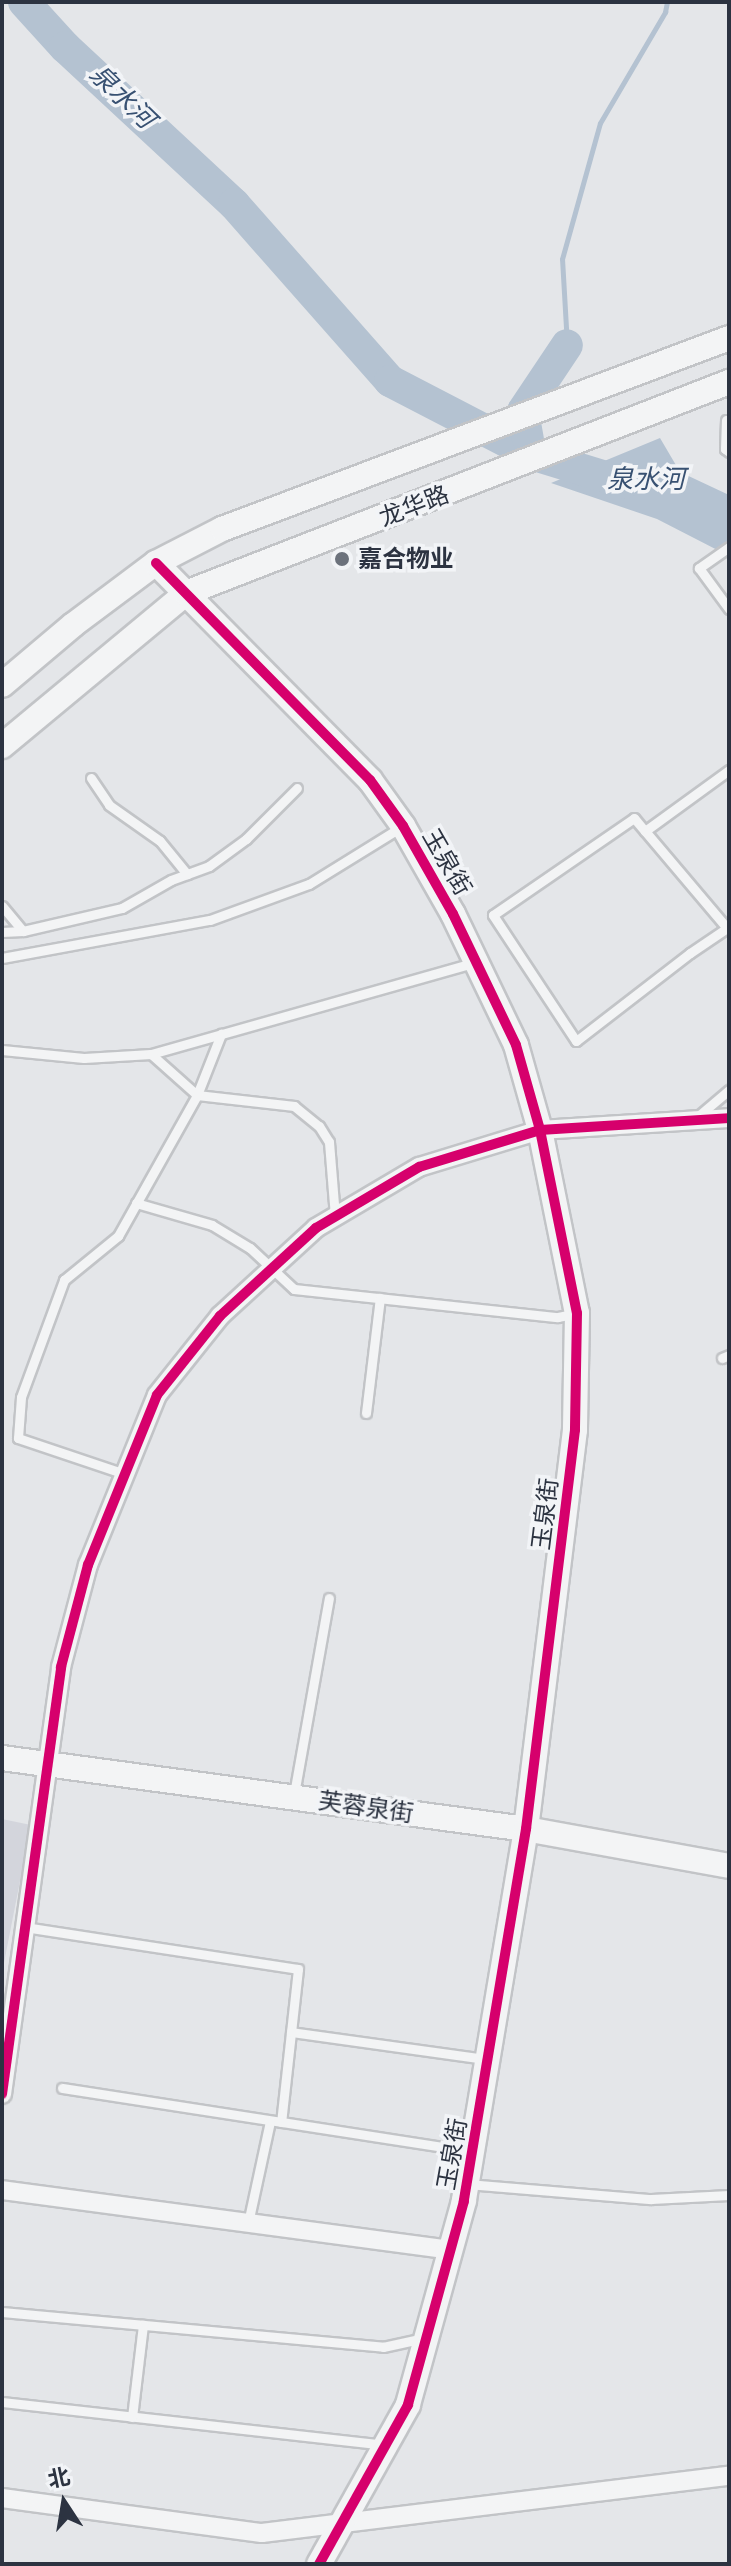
<!DOCTYPE html>
<meta charset="utf-8">
<style>
body{margin:0}
#map{position:relative;width:731px;height:2566px;overflow:hidden;background:#e4e6e9;font-family:Arial,"Noto Sans SC",sans-serif}
div>[style]{position:absolute}
.built>*{inset:0;background:#d3d5dc}
.water>*{inset:0;background:#b4c2d1}
.stream>*{height:5px;margin:-2.5px;padding:0 2.5px;transform-origin:2.5px;border-radius:2.5px;background:#b4c2d1}
.river>*{height:32px;margin:-16px;padding:0 16px;transform-origin:16px;border-radius:16px;background:#b4c2d1}
.roads{filter:drop-shadow(2px 0 #c2c4c7) drop-shadow(-2px 0 #c2c4c7) drop-shadow(0 2px #c2c4c7) drop-shadow(0 -2px #c2c4c7)}
.service>*{height:9px;margin:-4.5px;padding:0 4.5px;transform-origin:4.5px;border-radius:4.5px;background:#f3f4f5}
.minor>*{height:18px;margin:-9px;padding:0 9px;transform-origin:9px;border-radius:9px;background:#f3f4f5}
.tertiary>*{height:24px;margin:-12px;padding:0 12px;transform-origin:12px;border-radius:12px;background:#f3f4f5}
.cycleway>*{height:10px;margin:-5px;padding:0 5px;transform-origin:5px;border-radius:5px;background:#d6006c}
.dots>*{width:22px;height:22px;translate:-50% -50%;box-sizing:border-box;border:4px solid #f2f4f7;border-radius:50%}
span{translate:-50% -50%;white-space:nowrap;text-align:center;line-height:1.15;-webkit-text-stroke:7px #f2f4f7;paint-order:stroke}
.street-label{font-size:24px;color:#2c3341}
.poi-label{font-size:24px;color:#2c3341;font-weight:700}
.left{translate:0 -50%;text-align:left}
.water-label{font-size:26px;color:#385172;font-style:italic}
.frame{position:absolute;inset:0;border:4px solid #2c3341;pointer-events:none}
.north{position:absolute;left:24px;top:2462px;width:80px;height:80px;-webkit-text-stroke:6px #f2f4f7;paint-order:stroke;rotate:348deg;font-size:22px;font-weight:700;line-height:32px;text-align:center;color:#2c3341}
.north::after{content:'';display:block;margin:auto;width:28px;height:36px;background:#2c3341;clip-path:polygon(50% 0,100% 100%,50% 72%,0 100%)}
</style>
<div id="map">
<div class="built">
<i style="clip-path:polygon(2px 1819px,31px 1825px,2px 1973px)"></i>
</div>
<div class="water">
<i style="clip-path:polygon(660px 438px,680px 472px,729px 495px,729px 556px,657px 519px,551px 483px)"></i>
</div>
<div class="stream">
<i style="left:567px;top:345px;width:86px;rotate:-93.3deg"></i>
<i style="left:562px;top:259px;width:141px;rotate:-74.4deg"></i>
<i style="left:600px;top:123px;width:129px;rotate:-59.6deg"></i>
<i style="left:665px;top:12px;width:10px;rotate:-79deg"></i>
</div>
<div class="river">
<i style="left:24px;top:2px;width:61px;rotate:47.7deg"></i>
<i style="left:65px;top:47px;width:231px;rotate:42.9deg"></i>
<i style="left:234px;top:204px;width:236px;rotate:48.6deg"></i>
<i style="left:390px;top:381px;width:159px;rotate:27.4deg"></i>
<i style="left:531px;top:454px;width:98px;rotate:17.1deg"></i>
<i style="left:528px;top:440px;width:29px;rotate:-100deg"></i>
<i style="left:523px;top:411px;width:79px;rotate:-56.3deg"></i>
</div>
<div class="roads">
<div class="service">
<i style="left:726px;top:420px;width:29px;rotate:92deg"></i>
<i style="left:725px;top:449px;width:5px;rotate:37deg"></i>
<i style="left:729px;top:547px;width:37px;rotate:145deg"></i>
<i style="left:699px;top:568px;width:51px;rotate:53.8deg"></i>
<i style="left:91px;top:778px;width:32px;rotate:56deg"></i>
<i style="left:109px;top:805px;width:62px;rotate:35.2deg"></i>
<i style="left:160px;top:841px;width:43px;rotate:50.7deg"></i>
<i style="left:645px;top:831px;width:104px;rotate:-36deg"></i>
<i style="left:2px;top:906px;width:33px;rotate:50deg"></i>
<i style="left:729px;top:926px;width:3px;rotate:135deg"></i>
<i style="left:727px;top:928px;width:45px;rotate:146deg"></i>
<i style="left:690px;top:953px;width:144px;rotate:142.3deg"></i>
<i style="left:576px;top:1041px;width:151px;rotate:-123.4deg"></i>
<i style="left:493px;top:915px;width:171px;rotate:-34.5deg"></i>
<i style="left:634px;top:818px;width:17px;rotate:50deg"></i>
<i style="left:645px;top:831px;width:127px;rotate:49.8deg"></i>
<i style="left:727px;top:928px;width:3px;rotate:45deg"></i>
<i style="left:2px;top:932px;width:21px;rotate:-3deg"></i>
<i style="left:23px;top:931px;width:102px;rotate:-13.1deg"></i>
<i style="left:122px;top:908px;width:56px;rotate:-29.7deg"></i>
<i style="left:171px;top:880px;width:40px;rotate:-20.2deg"></i>
<i style="left:209px;top:866px;width:46px;rotate:-36.1deg"></i>
<i style="left:246px;top:839px;width:72px;rotate:-45deg"></i>
<i style="left:2px;top:958px;width:211px;rotate:-10.4deg"></i>
<i style="left:210px;top:920px;width:105px;rotate:-20deg"></i>
<i style="left:309px;top:884px;width:110px;rotate:-31.7deg"></i>
<i style="left:2px;top:1050px;width:82px;rotate:5.6deg"></i>
<i style="left:84px;top:1058px;width:67px;rotate:-3.4deg"></i>
<i style="left:151px;top:1054px;width:335px;rotate:-15.8deg"></i>
<i style="left:151px;top:1054px;width:62px;rotate:41.7deg"></i>
<i style="left:197px;top:1095px;width:98px;rotate:6.5deg"></i>
<i style="left:294px;top:1106px;width:32px;rotate:39deg"></i>
<i style="left:319px;top:1126px;width:19px;rotate:58deg"></i>
<i style="left:329px;top:1142px;width:75px;rotate:85.4deg"></i>
<i style="left:697px;top:1117px;width:42px;rotate:-40.2deg"></i>
<i style="left:136px;top:1203px;width:79px;rotate:16.1deg"></i>
<i style="left:212px;top:1225px;width:44px;rotate:31.2deg"></i>
<i style="left:250px;top:1248px;width:60px;rotate:43deg"></i>
<i style="left:294px;top:1289px;width:265px;rotate:6.1deg"></i>
<i style="left:558px;top:1317px;width:19px;rotate:-12deg"></i>
<i style="left:722px;top:1358px;width:8px;rotate:-23deg"></i>
<i style="left:366px;top:1413px;width:116px;rotate:-83.1deg"></i>
<i style="left:125px;top:1474px;width:113px;rotate:-161.4deg"></i>
<i style="left:18px;top:1438px;width:41px;rotate:-85.8deg"></i>
<i style="left:21px;top:1397px;width:125px;rotate:-69.8deg"></i>
<i style="left:64px;top:1280px;width:70px;rotate:-39.2deg"></i>
<i style="left:118px;top:1236px;width:162px;rotate:-60.7deg"></i>
<i style="left:197px;top:1095px;width:66px;rotate:-68.5deg"></i>
<i style="left:294px;top:1794px;width:199px;rotate:-79.9deg"></i>
<i style="left:24px;top:1927px;width:277px;rotate:8.7deg"></i>
<i style="left:298px;top:1969px;width:154px;rotate:96.3deg"></i>
<i style="left:291px;top:2032px;width:197px;rotate:7.9deg"></i>
<i style="left:62px;top:2088px;width:413px;rotate:8.8deg"></i>
<i style="left:467px;top:2184px;width:185px;rotate:4.7deg"></i>
<i style="left:651px;top:2199px;width:78px;rotate:-2.9deg"></i>
<i style="left:248px;top:2223px;width:104px;rotate:-77.8deg"></i>
<i style="left:2px;top:2312px;width:383px;rotate:5.2deg"></i>
<i style="left:383px;top:2347px;width:42px;rotate:-12.4deg"></i>
<i style="left:2px;top:2402px;width:384px;rotate:6.4deg"></i>
<i style="left:132px;top:2417px;width:93px;rotate:-83.2deg"></i>
</div>
<div class="minor">
<i style="left:2px;top:2094px;width:431px;rotate:-82.1deg"></i>
<i style="left:61px;top:1667px;width:106px;rotate:-75.2deg"></i>
<i style="left:88px;top:1565px;width:183px;rotate:-67.9deg"></i>
<i style="left:157px;top:1395px;width:101px;rotate:-51.4deg"></i>
<i style="left:220px;top:1316px;width:130px;rotate:-42.5deg"></i>
<i style="left:316px;top:1228px;width:120px;rotate:-30.6deg"></i>
<i style="left:419px;top:1167px;width:127px;rotate:-17deg"></i>
<i style="left:540px;top:1130px;width:189px;rotate:-3.6deg"></i>
<i style="left:2px;top:2190px;width:453px;rotate:7.6deg"></i>
<i style="left:2px;top:2498px;width:262px;rotate:7.7deg"></i>
<i style="left:262px;top:2533px;width:470px;rotate:-7deg"></i>
</div>
<div class="tertiary">
<i style="left:156px;top:563px;width:305px;rotate:45.4deg"></i>
<i style="left:370px;top:780px;width:57px;rotate:54.3deg"></i>
<i style="left:403px;top:826px;width:101px;rotate:60.4deg"></i>
<i style="left:453px;top:914px;width:145px;rotate:64.3deg"></i>
<i style="left:516px;top:1045px;width:88px;rotate:74.2deg"></i>
<i style="left:540px;top:1130px;width:187px;rotate:78.6deg"></i>
<i style="left:577px;top:1313px;width:117px;rotate:91deg"></i>
<i style="left:575px;top:1430px;width:402px;rotate:97deg"></i>
<i style="left:526px;top:1829px;width:377px;rotate:99.5deg"></i>
<i style="left:464px;top:2201px;width:212px;rotate:105.4deg"></i>
<i style="left:408px;top:2405px;width:182px;rotate:119.2deg"></i>
<i style="left:2px;top:685px;width:93px;rotate:-40.2deg"></i>
<i style="left:73px;top:625px;width:104px;rotate:-36.8deg"></i>
<i style="left:156px;top:563px;width:74px;rotate:-27.3deg"></i>
<i style="left:222px;top:529px;width:542px;rotate:-20.64deg"></i>
<i style="left:2px;top:746px;width:239px;rotate:-39.7deg"></i>
<i style="left:186px;top:593px;width:583px;rotate:-21.24deg"></i>
<i style="left:2px;top:1758px;width:529px;rotate:7.72deg"></i>
<i style="left:526px;top:1829px;width:206px;rotate:10.3deg"></i>
</div>
</div>
<div class="cycleway">
<i style="left:156px;top:563px;width:305px;rotate:45.4deg"></i>
<i style="left:370px;top:780px;width:57px;rotate:54.3deg"></i>
<i style="left:403px;top:826px;width:101px;rotate:60.4deg"></i>
<i style="left:453px;top:914px;width:145px;rotate:64.3deg"></i>
<i style="left:516px;top:1045px;width:88px;rotate:74.2deg"></i>
<i style="left:540px;top:1130px;width:187px;rotate:78.6deg"></i>
<i style="left:577px;top:1313px;width:117px;rotate:91deg"></i>
<i style="left:575px;top:1430px;width:402px;rotate:97deg"></i>
<i style="left:526px;top:1829px;width:377px;rotate:99.5deg"></i>
<i style="left:464px;top:2201px;width:212px;rotate:105.4deg"></i>
<i style="left:408px;top:2405px;width:182px;rotate:119.2deg"></i>
<i style="left:2px;top:2094px;width:431px;rotate:-82.1deg"></i>
<i style="left:61px;top:1667px;width:106px;rotate:-75.2deg"></i>
<i style="left:88px;top:1565px;width:183px;rotate:-67.9deg"></i>
<i style="left:157px;top:1395px;width:101px;rotate:-51.4deg"></i>
<i style="left:220px;top:1316px;width:130px;rotate:-42.5deg"></i>
<i style="left:316px;top:1228px;width:120px;rotate:-30.6deg"></i>
<i style="left:419px;top:1167px;width:127px;rotate:-17deg"></i>
<i style="left:540px;top:1130px;width:189px;rotate:-3.6deg"></i>
</div>
<div class="dots">
<i style="left:342px;top:559px;background:#6c727c"></i>
</div>
<div class="street-label">
<span style="left:414px;top:506px;rotate:-21deg">龙华路</span>
<span style="left:447px;top:862px;rotate:60deg">玉泉街</span>
<span style="left:545px;top:1514px;rotate:-83deg">玉泉街</span>
<span style="left:366px;top:1807px;rotate:8deg">芙蓉泉街</span>
<span style="left:452px;top:2154px;rotate:-80deg">玉泉街</span>
</div>
<div class="poi-label">
<span class="left" style="left:358px;top:559px">嘉合物业</span>
</div>
<div class="water-label">
<span style="left:122px;top:97px;rotate:44deg">泉水河</span>
<span style="left:646px;top:480px">泉水河</span>
</div>
<div class="frame"></div>
<div class="north">北</div>
</div>
